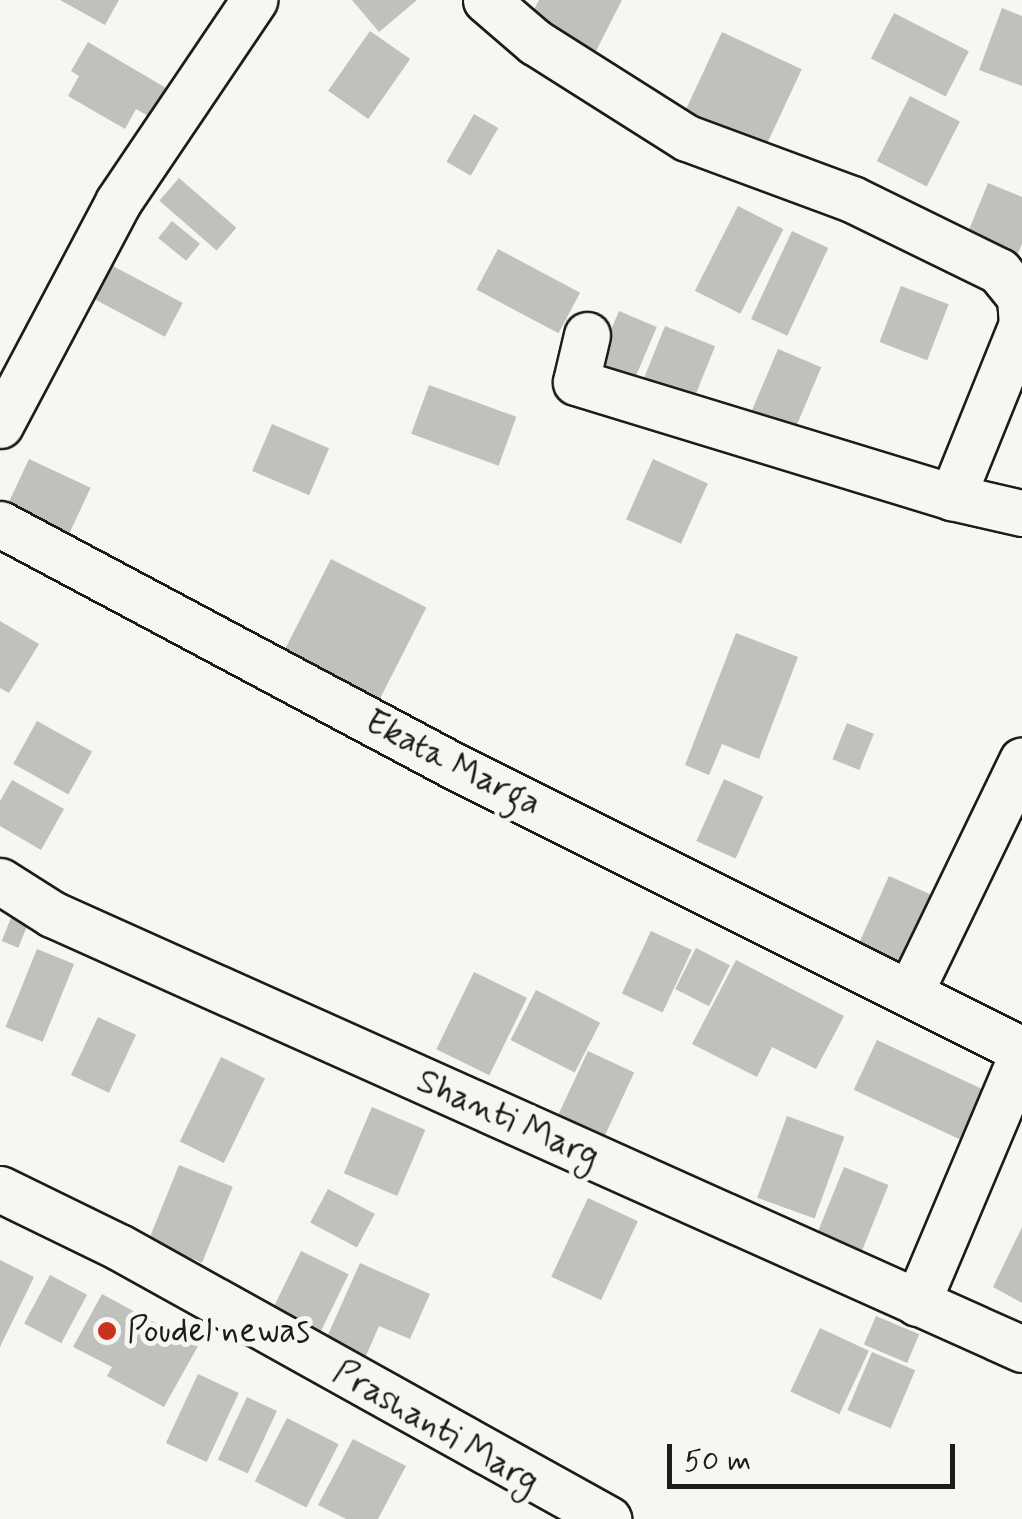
<!DOCTYPE html>
<style>
body{margin:0}
#map{position:relative;width:1022px;height:1519px;overflow:hidden;background:#f6f6f2;font-family:Mynerve,sans-serif}
div>[style]{position:absolute}
.building>*{inset:0;background:#c0c0bd;transform-origin:0 0}
.roads{filter:drop-shadow(2px 0 #1c1c1c) drop-shadow(-2px 0 #1c1c1c) drop-shadow(0 2px #1c1c1c) drop-shadow(0 -2px #1c1c1c)}
.street>*{height:45px;margin:-22.5px;padding:0 22.5px;transform-origin:22.5px;border-radius:22.5px;background:#f6f6f2}
.dots>*{width:28px;height:28px;translate:-50% -50%;box-sizing:border-box;border:5px solid #f6f6f2;border-radius:50%}
span{translate:-50% -50%;white-space:nowrap;text-align:center;line-height:1.15;-webkit-text-stroke:10px #f6f6f2;paint-order:stroke}
.street-label{font-size:35px;color:#1c1c1c}
.poi-label{font-size:35px;color:#1c1c1c}
.left{translate:0 -50%;text-align:left}
.scale{position:absolute;left:667px;top:1444px;width:288px;height:45px;box-sizing:border-box;border:5px solid #1c1c1c;border-top:0;padding-left:12px;font-size:30px;line-height:35px;white-space:nowrap;color:#1c1c1c;-webkit-text-stroke:8px #f6f6f2;paint-order:stroke}
</style>
<div id="map">
<div class="building">
<i style="clip-path:polygon(60px 0,119px 0,105px 25px)"></i>
<i style="clip-path:polygon(352px 0,417px 0,379px 32px)"></i>
<i style="clip-path:polygon(539px 0,622px 0,596px 51px,530px 17px)"></i>
<i style="clip-path:polygon(1002px 8px,1022px 16px,1022px 86px,979px 70px)"></i>
<i style="left:894px;top:13px;width:84px;height:51px;rotate:27deg"></i>
<i style="left:370px;top:31px;width:49px;height:73px;rotate:35deg"></i>
<i style="left:722px;top:32px;width:88px;height:89px;rotate:25deg"></i>
<i style="clip-path:polygon(88px 42px,166px 88px,150px 117px,136px 109px,125px 129px,68px 96px,79px 76px,71px 71px)"></i>
<i style="left:910px;top:96px;width:56px;height:73px;rotate:27deg"></i>
<i style="left:474px;top:114px;width:28px;height:55px;rotate:30deg"></i>
<i style="left:179px;top:178px;width:76px;height:30px;rotate:41deg"></i>
<i style="clip-path:polygon(988px 183px,1022px 197px,1022px 244px,1014px 263px,964px 242px)"></i>
<i style="left:738px;top:206px;width:51px;height:95px;rotate:27deg"></i>
<i style="left:172px;top:221px;width:36px;height:22px;rotate:39deg"></i>
<i style="left:792px;top:231px;width:40px;height:97px;rotate:25deg"></i>
<i style="left:498px;top:249px;width:93px;height:46px;rotate:28deg"></i>
<i style="left:113px;top:266px;width:79px;height:38px;rotate:28deg"></i>
<i style="left:901px;top:286px;width:51px;height:60px;rotate:21deg"></i>
<i style="left:619px;top:311px;width:41px;height:63px;rotate:23deg"></i>
<i style="left:665px;top:326px;width:54px;height:56px;rotate:22deg"></i>
<i style="left:778px;top:349px;width:47px;height:76px;rotate:23deg"></i>
<i style="left:429px;top:385px;width:93px;height:52px;rotate:20deg"></i>
<i style="left:272px;top:424px;width:62px;height:51px;rotate:23deg"></i>
<i style="left:29px;top:459px;width:68px;height:68px;rotate:25deg"></i>
<i style="left:653px;top:459px;width:60px;height:66px;rotate:24deg"></i>
<i style="left:331px;top:559px;width:107px;height:109px;rotate:27deg"></i>
<i style="clip-path:polygon(0 621px,39px 644px,9px 693px,0 688px)"></i>
<i style="clip-path:polygon(736px 633px,798px 657px,759px 759px,722px 744px,709px 775px,685px 765px)"></i>
<i style="left:37px;top:721px;width:63px;height:49px;rotate:29deg"></i>
<i style="left:847px;top:723px;width:29px;height:39px;rotate:22deg"></i>
<i style="left:724px;top:779px;width:43px;height:68px;rotate:24deg"></i>
<i style="clip-path:polygon(12px 780px,64px 809px,41px 850px,0 826px,0 801px)"></i>
<i style="left:889px;top:876px;width:55px;height:79px;rotate:24deg"></i>
<i style="left:17px;top:903px;width:18px;height:41px;rotate:22deg"></i>
<i style="left:651px;top:931px;width:45px;height:69px;rotate:25deg"></i>
<i style="left:696px;top:948px;width:38px;height:46px;rotate:27deg"></i>
<i style="left:37px;top:949px;width:40px;height:84px;rotate:22deg"></i>
<i style="clip-path:polygon(736px 960px,844px 1016px,816px 1069px,772px 1047px,757px 1077px,692px 1044px)"></i>
<i style="left:474px;top:972px;width:59px;height:86px;rotate:26deg"></i>
<i style="left:536px;top:990px;width:72px;height:56px;rotate:27deg"></i>
<i style="left:98px;top:1017px;width:42px;height:64px;rotate:25deg"></i>
<i style="left:877px;top:1040px;width:132px;height:55px;rotate:25deg"></i>
<i style="left:588px;top:1051px;width:51px;height:76px;rotate:25deg"></i>
<i style="left:221px;top:1057px;width:49px;height:94px;rotate:26deg"></i>
<i style="left:372px;top:1107px;width:58px;height:72px;rotate:23deg"></i>
<i style="left:787px;top:1116px;width:61px;height:87px;rotate:20deg"></i>
<i style="left:179px;top:1165px;width:58px;height:82px;rotate:22deg"></i>
<i style="left:844px;top:1167px;width:48px;height:70px;rotate:22deg"></i>
<i style="left:328px;top:1189px;width:53px;height:38px;rotate:28deg"></i>
<i style="left:588px;top:1198px;width:55px;height:87px;rotate:25deg"></i>
<i style="clip-path:polygon(1022px 1227px,1022px 1303px,993px 1287px)"></i>
<i style="left:301px;top:1251px;width:53px;height:72px;rotate:26deg"></i>
<i style="clip-path:polygon(0 1260px,34px 1277px,0 1347px)"></i>
<i style="clip-path:polygon(360px 1263px,430px 1294px,410px 1339px,379px 1326px,366px 1356px,326px 1339px)"></i>
<i style="left:50px;top:1275px;width:42px;height:55px;rotate:28deg"></i>
<i style="clip-path:polygon(102px 1294px,198px 1346px,164px 1407px,107px 1376px,112px 1367px,73px 1347px)"></i>
<i style="left:876px;top:1316px;width:47px;height:31px;rotate:23deg"></i>
<i style="left:820px;top:1328px;width:54px;height:70px;rotate:25deg"></i>
<i style="left:872px;top:1352px;width:47px;height:63px;rotate:23deg"></i>
<i style="left:198px;top:1374px;width:45px;height:76px;rotate:25deg"></i>
<i style="left:247px;top:1397px;width:33px;height:69px;rotate:25deg"></i>
<i style="left:287px;top:1418px;width:58px;height:71px;rotate:27deg"></i>
<i style="clip-path:polygon(353px 1439px,406px 1466px,378px 1519px,346px 1519px,318px 1505px)"></i>
</div>
<div class="roads">
<div class="street">
<i style="left:486px;top:0;width:65px;rotate:40.6deg"></i>
<i style="left:535px;top:42px;width:180px;rotate:32.3deg"></i>
<i style="left:687px;top:138px;width:176px;rotate:20.3deg"></i>
<i style="left:852px;top:199px;width:164px;rotate:26.1deg"></i>
<i style="left:999px;top:271px;width:33px;rotate:51deg"></i>
<i style="left:1020px;top:297px;width:27px;rotate:86deg"></i>
<i style="left:1022px;top:324px;width:187px;rotate:112deg"></i>
<i style="left:952px;top:497px;width:72px;rotate:12.9deg"></i>
<i style="left:587px;top:335px;width:48px;rotate:103.2deg"></i>
<i style="left:576px;top:382px;width:393px;rotate:17deg"></i>
<i style="left:0;top:425px;width:252px;rotate:-62.1deg"></i>
<i style="left:118px;top:202px;width:244px;rotate:-56deg"></i>
<i style="left:0;top:524px;width:514px;rotate:28.06deg"></i>
<i style="left:454px;top:766px;width:635px;rotate:26.57deg"></i>
<i style="left:0;top:881px;width:62px;rotate:32.4deg"></i>
<i style="left:52px;top:914px;width:1063px;rotate:24.15deg"></i>
<i style="left:911px;top:990px;width:255px;rotate:-64.2deg"></i>
<i style="left:0;top:1189px;width:132px;rotate:26deg"></i>
<i style="left:119px;top:1247px;width:560px;rotate:29.08deg"></i>
<i style="left:917px;top:1303px;width:270px;rotate:-67.1deg"></i>
</div>
</div>
<div class="dots">
<i style="left:107px;top:1331px;background:#c8321e"></i>
</div>
<div class="street-label">
<span style="left:453px;top:763px;rotate:27deg">Ekata Marga</span>
<span style="left:508px;top:1119px;rotate:24deg">Shanti Marg</span>
<span style="left:436px;top:1427px;rotate:30deg">Prashanti Marg</span>
</div>
<div class="poi-label">
<span class="left" style="left:127px;top:1331px">Poudel newas</span>
</div>
<div class="scale">50 m</div>
</div>
